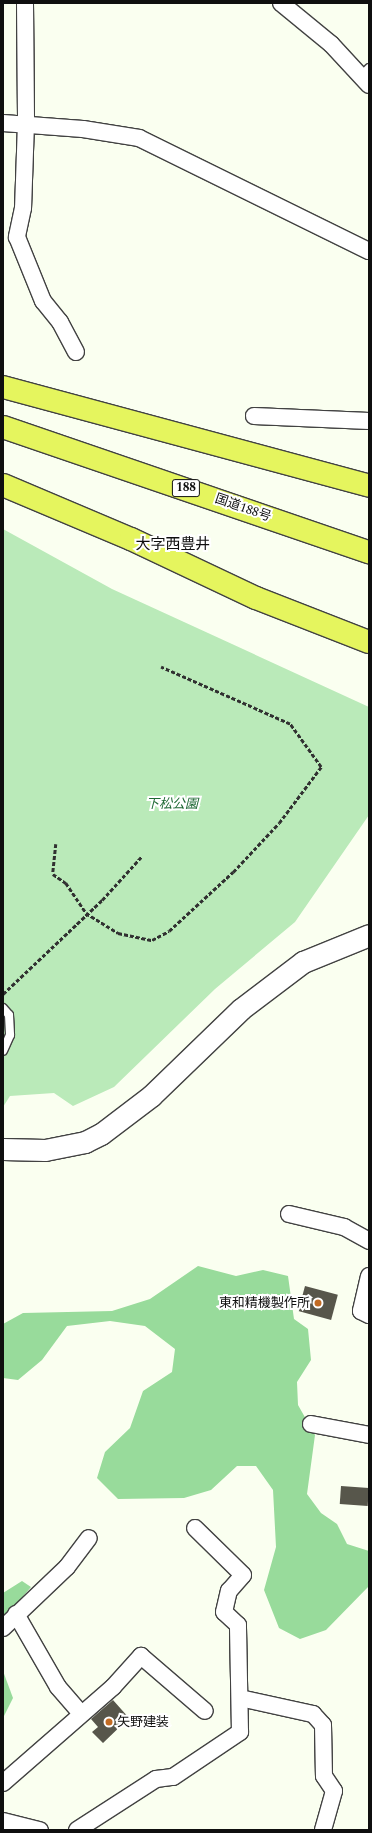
<!DOCTYPE html>
<meta charset="utf-8">
<style>
body{margin:0}
#map{position:relative;width:372px;height:1833px;overflow:hidden;background:#fafff0;font-family:Spectral,"Noto Sans JP",serif}
div>[style]{position:absolute}
.green>*{inset:0;background:#baeab9}
.forest>*{inset:0;background:#98db9b}
.building>*{inset:0;background:#57564b;transform-origin:0 0}
.path>*{height:2.5px;margin-top:-1.25px;transform-origin:0;background:repeating-linear-gradient(90deg,#313131 0 4px,transparent 0 6px)}
.roads{filter:drop-shadow(1px 0 #424242) drop-shadow(-1px 0 #424242) drop-shadow(0 1px #424242) drop-shadow(0 -1px #424242)}
.service>*{height:8px;margin:-4px;padding:0 4px;transform-origin:4px;border-radius:4px;background:#fff}
.minor>*{height:16px;margin:-8px;padding:0 8px;transform-origin:8px;border-radius:8px;background:#fff}
.tertiary>*{height:21px;margin:-10.5px;padding:0 10.5px;transform-origin:10.5px;border-radius:10.5px;background:#fff}
.trunk>*{height:22px;margin:-11px;padding:0 11px;transform-origin:11px;border-radius:11px;background:#e5f55e}
.dots>*{width:11px;height:11px;translate:-50% -50%;box-sizing:border-box;border:2px solid #fff;border-radius:50%}
span{translate:-50% -50%;white-space:nowrap;text-align:center;line-height:1.15;-webkit-text-stroke:4px #fff;paint-order:stroke}
.shield-label span{padding:1px 3px;background:#fff;border:1px solid;border-radius:3px;-webkit-text-stroke-width:0}
.shield-label{font-size:12px;color:#0f0f0f;font-weight:700}
.street-label{font-size:13px;color:#0f0f0f}
.park-label{font-size:13px;color:#1d6833;font-style:italic}
.poi-label{font-size:13px;color:#0f0f0f}
.right{translate:-100% -50%;text-align:right}
.left{translate:0 -50%;text-align:left}
.quarter-label{font-size:15px;color:#0f0f0f}
.frame{position:absolute;inset:0;border:4px solid #0f0f0f;pointer-events:none}
</style>
<div id="map">
<div class="green">
<i style="clip-path:polygon(3px 529px,112px 589px,369px 707px,369px 815px,295px 922px,215px 989px,114px 1087px,73px 1106px,54px 1093px,10px 1096px,3px 1107px)"></i>
</div>
<div class="forest">
<i style="clip-path:polygon(198px 1266px,236px 1276px,263px 1270px,288px 1276px,294px 1319px,308px 1329px,311px 1360px,297px 1382px,298px 1405px,315px 1435px,307px 1494px,321px 1513px,337px 1524px,347px 1544px,369px 1551px,369px 1586px,326px 1630px,300px 1639px,279px 1628px,264px 1590px,276px 1547px,273px 1490px,256px 1466px,237px 1466px,211px 1490px,184px 1498px,118px 1499px,97px 1478px,105px 1452px,130px 1428px,143px 1391px,172px 1372px,175px 1349px,145px 1326px,110px 1321px,67px 1326px,42px 1360px,18px 1380px,3px 1378px,3px 1324px,23px 1313px,112px 1311px,150px 1299px)"></i>
<i style="clip-path:polygon(22px 1581px,31px 1587px,7px 1615px,3px 1626px,3px 1593px)"></i>
<i style="clip-path:polygon(3px 1671px,13px 1698px,3px 1718px)"></i>
</div>
<div class="building">
<i style="left:305px;top:1286px;width:34px;height:26px;rotate:15deg"></i>
<i style="left:341px;top:1486px;width:28px;height:18px;rotate:4deg"></i>
<i style="clip-path:polygon(113px 1700px,129px 1718px,103px 1743px,92px 1732px,98px 1727px,91px 1719px)"></i>
</div>
<div class="path">
<i style="left:56px;top:844px;width:30px;rotate:96deg"></i>
<i style="left:53px;top:874px;width:16px;rotate:35deg"></i>
<i style="left:66px;top:883px;width:36px;rotate:56deg"></i>
<i style="left:86px;top:913px;width:38px;rotate:32deg"></i>
<i style="left:118px;top:933px;width:35px;rotate:12deg"></i>
<i style="left:152px;top:940px;width:19px;rotate:-28deg"></i>
<i style="left:169px;top:931px;width:87px;rotate:-42.7deg"></i>
<i style="left:233px;top:872px;width:67px;rotate:-46.8deg"></i>
<i style="left:279px;top:823px;width:70px;rotate:-53.1deg"></i>
<i style="left:321px;top:767px;width:53px;rotate:-125.8deg"></i>
<i style="left:290px;top:724px;width:141px;rotate:-156.2deg"></i>
<i style="left:3px;top:994px;width:137px;rotate:-43.5deg"></i>
<i style="left:102px;top:900px;width:59px;rotate:-47.7deg"></i>
</div>
<div class="roads">
<div class="service">
<i style="left:361px;top:76px;width:11px;rotate:-45deg"></i>
<i style="left:3px;top:1008px;width:9px;rotate:49deg"></i>
<i style="left:9px;top:1015px;width:20px;rotate:87deg"></i>
<i style="left:10px;top:1035px;width:17px;rotate:114deg"></i>
</div>
<div class="minor">
<i style="left:25px;top:3px;width:120px;rotate:89.5deg"></i>
<i style="left:26px;top:123px;width:85px;rotate:92deg"></i>
<i style="left:23px;top:208px;width:30px;rotate:102deg"></i>
<i style="left:17px;top:237px;width:69px;rotate:67.9deg"></i>
<i style="left:43px;top:301px;width:27px;rotate:51deg"></i>
<i style="left:60px;top:322px;width:34px;rotate:62deg"></i>
<i style="left:281px;top:3px;width:65px;rotate:39.4deg"></i>
<i style="left:331px;top:44px;width:56px;rotate:47.2deg"></i>
<i style="left:3px;top:123px;width:80px;rotate:4.3deg"></i>
<i style="left:83px;top:129px;width:57px;rotate:9.1deg"></i>
<i style="left:139px;top:138px;width:256px;rotate:26.2deg"></i>
<i style="left:254px;top:416px;width:115px;rotate:2.5deg"></i>
<i style="left:289px;top:1214px;width:57px;rotate:13.3deg"></i>
<i style="left:344px;top:1227px;width:29px;rotate:29deg"></i>
<i style="left:369px;top:1276px;width:36px;rotate:103deg"></i>
<i style="left:361px;top:1311px;width:9px;rotate:27deg"></i>
<i style="left:311px;top:1424px;width:59px;rotate:10.7deg"></i>
<i style="left:16px;top:1614px;width:84px;rotate:60.1deg"></i>
<i style="left:58px;top:1687px;width:35px;rotate:49deg"></i>
<i style="left:3px;top:1628px;width:88px;rotate:-43.6deg"></i>
<i style="left:67px;top:1567px;width:36px;rotate:-53deg"></i>
<i style="left:240px;top:1698px;width:75px;rotate:12.4deg"></i>
<i style="left:313px;top:1714px;width:15px;rotate:48deg"></i>
<i style="left:323px;top:1725px;width:51px;rotate:88.9deg"></i>
<i style="left:324px;top:1776px;width:18px;rotate:56deg"></i>
<i style="left:334px;top:1791px;width:41px;rotate:105.8deg"></i>
<i style="left:3px;top:1783px;width:146px;rotate:-41.1deg"></i>
<i style="left:113px;top:1687px;width:42px;rotate:-47.9deg"></i>
<i style="left:141px;top:1656px;width:84px;rotate:40.7deg"></i>
<i style="left:3px;top:1821px;width:38px;rotate:14deg"></i>
<i style="left:77px;top:1830px;width:94px;rotate:-32.8deg"></i>
<i style="left:156px;top:1779px;width:17px;rotate:-7deg"></i>
<i style="left:173px;top:1777px;width:81px;rotate:-33.9deg"></i>
<i style="left:240px;top:1732px;width:107px;rotate:-91.1deg"></i>
<i style="left:238px;top:1625px;width:19px;rotate:-137deg"></i>
<i style="left:224px;top:1612px;width:22px;rotate:-77deg"></i>
<i style="left:229px;top:1591px;width:21px;rotate:-49deg"></i>
<i style="left:243px;top:1575px;width:67px;rotate:-135.6deg"></i>
</div>
<div class="tertiary">
<i style="left:3px;top:1149px;width:42px;rotate:1.4deg"></i>
<i style="left:45px;top:1150px;width:41px;rotate:-11.3deg"></i>
<i style="left:85px;top:1142px;width:18px;rotate:-27deg"></i>
<i style="left:101px;top:1134px;width:63px;rotate:-37.2deg"></i>
<i style="left:151px;top:1096px;width:125px;rotate:-44deg"></i>
<i style="left:241px;top:1009px;width:78px;rotate:-37.2deg"></i>
<i style="left:303px;top:962px;width:71px;rotate:-22.2deg"></i>
</div>
<div class="trunk">
<i style="left:3px;top:387px;width:379px;rotate:15.1deg"></i>
<i style="left:3px;top:427px;width:387px;rotate:18.9deg"></i>
<i style="left:3px;top:485px;width:139px;rotate:22.9deg"></i>
<i style="left:131px;top:539px;width:138px;rotate:25.3deg"></i>
<i style="left:256px;top:598px;width:121px;rotate:21.3deg"></i>
</div>
</div>
<div class="dots">
<i style="left:318px;top:1303px;background:#c26b24"></i>
<i style="left:109px;top:1722px;background:#c26b24"></i>
</div>
<div class="shield-label">
<span style="left:186px;top:488px">188</span>
</div>
<div class="street-label">
<span style="left:243px;top:508px;rotate:19deg">国道188号</span>
</div>
<div class="park-label">
<span style="left:172px;top:804px">下松公園</span>
</div>
<div class="poi-label">
<span class="right" style="left:310px;top:1303px">東和精機製作所</span>
<span class="left" style="left:117px;top:1722px">矢野建装</span>
</div>
<div class="quarter-label">
<span style="left:173px;top:545px">大字西豊井</span>
</div>
<div class="frame"></div>
</div>
